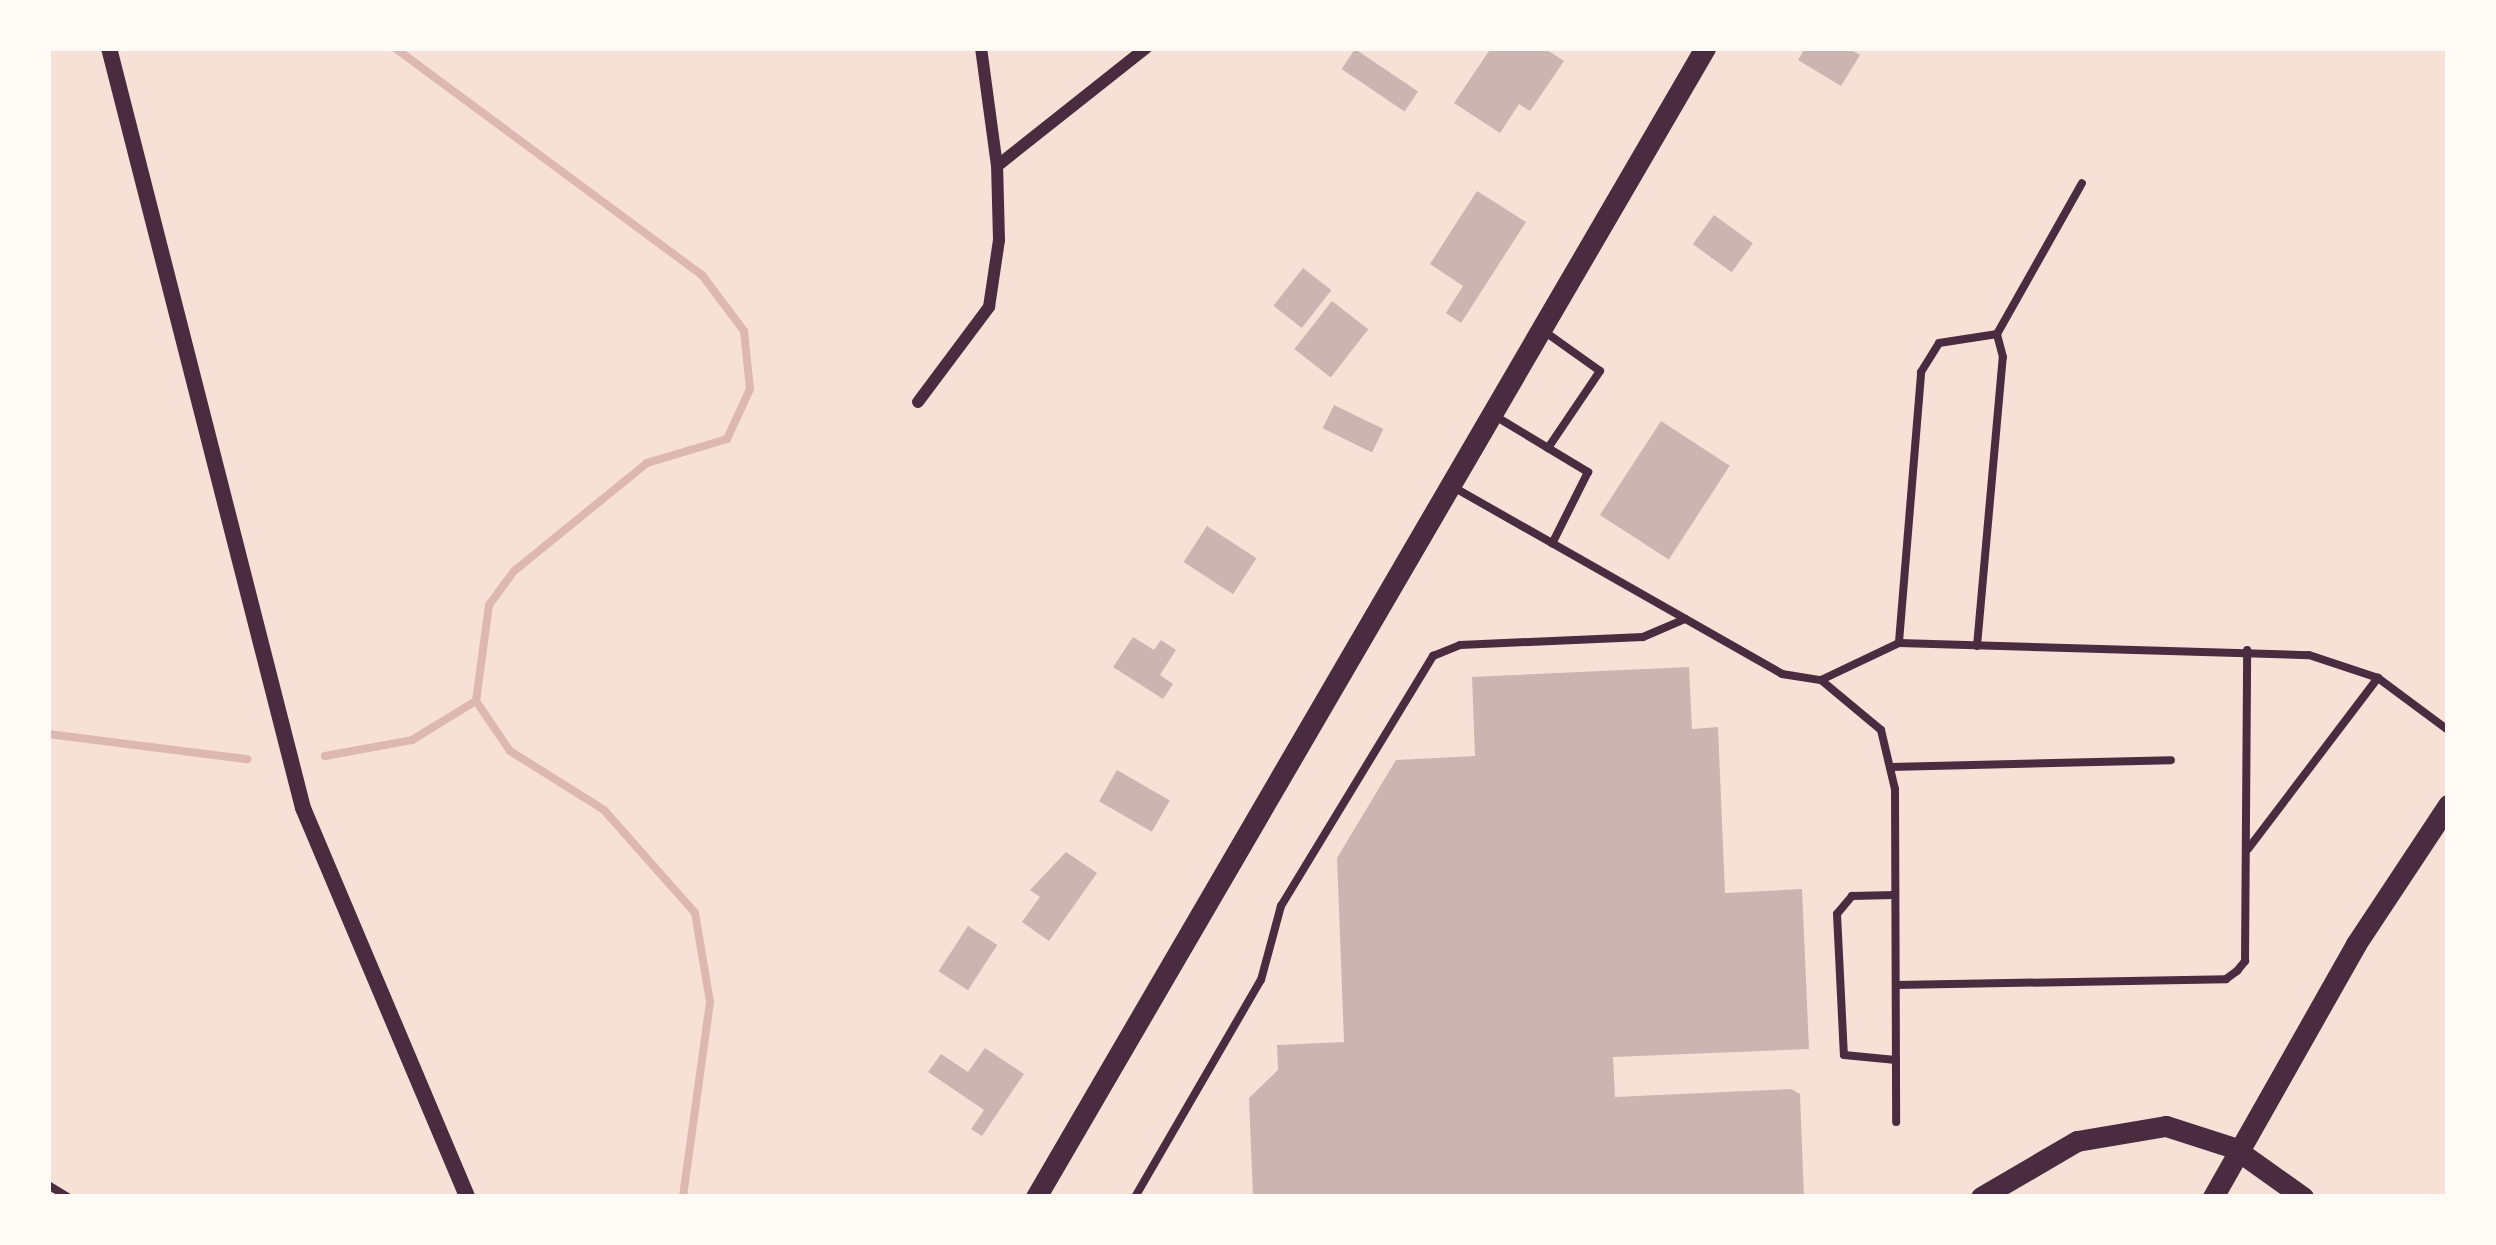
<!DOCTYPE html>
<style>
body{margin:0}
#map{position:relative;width:2496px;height:1245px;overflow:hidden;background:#f7e1d7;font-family:Ubuntu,sans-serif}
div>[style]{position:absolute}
.stream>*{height:8px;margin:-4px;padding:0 4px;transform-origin:4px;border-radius:4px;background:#dcb8b0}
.building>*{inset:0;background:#ccb4b1;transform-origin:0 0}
.service>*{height:8px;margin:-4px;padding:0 4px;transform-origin:4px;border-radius:4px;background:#4a2c40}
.minor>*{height:12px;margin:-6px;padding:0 6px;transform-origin:6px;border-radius:6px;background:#4a2c40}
.tertiary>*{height:16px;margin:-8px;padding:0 8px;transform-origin:8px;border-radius:8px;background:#4a2c40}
.secondary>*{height:21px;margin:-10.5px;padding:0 10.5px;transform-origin:10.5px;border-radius:10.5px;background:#4a2c40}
span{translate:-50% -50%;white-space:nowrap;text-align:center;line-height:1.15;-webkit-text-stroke:12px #fffaf5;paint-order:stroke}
.frame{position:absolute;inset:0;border:51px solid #fffaf5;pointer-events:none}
</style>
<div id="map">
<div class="stream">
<i style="left:395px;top:48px;width:382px;rotate:36.5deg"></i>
<i style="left:702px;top:275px;width:70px;rotate:53.1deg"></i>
<i style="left:744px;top:331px;width:58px;rotate:84.1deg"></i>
<i style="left:750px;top:389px;width:55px;rotate:114.7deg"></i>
<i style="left:727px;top:439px;width:84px;rotate:163.3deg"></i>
<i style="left:647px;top:463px;width:171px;rotate:140.9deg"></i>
<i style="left:514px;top:571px;width:42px;rotate:126.3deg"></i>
<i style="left:489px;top:605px;width:97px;rotate:97.7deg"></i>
<i style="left:476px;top:701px;width:60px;rotate:55.8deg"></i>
<i style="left:510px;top:751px;width:111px;rotate:32.1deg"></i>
<i style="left:604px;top:810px;width:137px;rotate:48.5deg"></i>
<i style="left:695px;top:913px;width:90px;rotate:80.4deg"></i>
<i style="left:710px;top:1002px;width:197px;rotate:97.9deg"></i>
<i style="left:48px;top:734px;width:201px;rotate:7.2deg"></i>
<i style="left:325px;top:756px;width:88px;rotate:-10.4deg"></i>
<i style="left:412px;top:740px;width:75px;rotate:-31.4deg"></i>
</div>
<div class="building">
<i style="clip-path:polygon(1491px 48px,1544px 48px,1564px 61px,1530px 111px,1519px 104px,1500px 133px,1454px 103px)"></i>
<i style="clip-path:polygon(1805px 48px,1848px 48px,1860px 55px,1841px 86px,1798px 60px)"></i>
<i style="left:1355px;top:49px;width:76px;height:24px;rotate:34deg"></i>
<i style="clip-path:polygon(1477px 191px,1526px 222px,1461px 323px,1446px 313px,1463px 286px,1430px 264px)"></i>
<i style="left:1714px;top:215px;width:48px;height:36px;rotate:36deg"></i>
<i style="left:1303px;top:268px;width:36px;height:48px;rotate:38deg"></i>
<i style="left:1332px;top:301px;width:46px;height:61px;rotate:38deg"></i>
<i style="left:1334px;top:405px;width:55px;height:26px;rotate:26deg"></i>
<i style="left:1661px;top:421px;width:82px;height:112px;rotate:33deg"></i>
<i style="left:1207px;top:526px;width:59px;height:43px;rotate:33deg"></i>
<i style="clip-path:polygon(1133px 637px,1154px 650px,1161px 640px,1176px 650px,1160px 675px,1173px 684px,1163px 699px,1113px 667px)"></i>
<i style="clip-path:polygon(1689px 667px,1692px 729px,1718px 727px,1725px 893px,1802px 889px,1809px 1049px,1613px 1057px,1615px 1097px,1791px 1089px,1800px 1094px,1804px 1197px,1253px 1197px,1249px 1098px,1278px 1070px,1277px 1045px,1344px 1042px,1337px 858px,1396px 760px,1475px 756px,1472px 677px)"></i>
<i style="left:1117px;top:770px;width:61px;height:36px;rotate:30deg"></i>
<i style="clip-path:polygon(1066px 852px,1097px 873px,1049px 941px,1022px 922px,1040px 897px,1030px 890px)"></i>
<i style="left:968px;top:926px;width:35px;height:54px;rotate:33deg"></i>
<i style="clip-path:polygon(985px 1048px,1024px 1074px,982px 1136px,971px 1129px,984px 1110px,928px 1072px,941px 1054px,968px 1072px)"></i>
</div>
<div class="service">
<i style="left:1495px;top:416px;width:62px;rotate:31.1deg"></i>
<i style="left:1548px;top:448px;width:93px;rotate:-56deg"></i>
<i style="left:1600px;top:371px;width:69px;rotate:-144.5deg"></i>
<i style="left:1548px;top:448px;width:47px;rotate:31deg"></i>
<i style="left:1588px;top:472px;width:80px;rotate:116.6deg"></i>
<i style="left:1455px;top:488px;width:376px;rotate:29.6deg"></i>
<i style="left:1782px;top:674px;width:39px;rotate:9deg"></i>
<i style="left:1821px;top:680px;width:86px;rotate:-25.4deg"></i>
<i style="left:1899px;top:643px;width:410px;rotate:1.7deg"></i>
<i style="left:2309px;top:655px;width:73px;rotate:18.4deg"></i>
<i style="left:2378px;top:678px;width:87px;rotate:36.6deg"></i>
<i style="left:1899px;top:642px;width:271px;rotate:-85.3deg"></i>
<i style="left:1921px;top:372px;width:34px;rotate:-58deg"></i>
<i style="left:1939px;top:343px;width:59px;rotate:-8.8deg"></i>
<i style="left:1977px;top:646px;width:290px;rotate:-84.9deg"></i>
<i style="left:2003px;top:357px;width:24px;rotate:-105deg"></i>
<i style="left:1997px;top:334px;width:173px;rotate:-60.6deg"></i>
<i style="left:1821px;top:680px;width:78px;rotate:39.8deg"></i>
<i style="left:1881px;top:730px;width:61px;rotate:76.7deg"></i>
<i style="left:1895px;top:789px;width:333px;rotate:89.8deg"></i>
<i style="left:1890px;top:767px;width:281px;rotate:-1.4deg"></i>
<i style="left:2248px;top:849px;width:215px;rotate:-52.8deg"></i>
<i style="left:1895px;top:895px;width:43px;rotate:178.7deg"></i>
<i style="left:1852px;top:896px;width:23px;rotate:130deg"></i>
<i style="left:1837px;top:914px;width:141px;rotate:87.2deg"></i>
<i style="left:1844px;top:1055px;width:52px;rotate:5.5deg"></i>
<i style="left:1896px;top:985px;width:330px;rotate:-1deg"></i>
<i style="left:2226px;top:979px;width:14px;rotate:-36deg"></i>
<i style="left:2237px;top:971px;width:13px;rotate:-51deg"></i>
<i style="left:2245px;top:961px;width:311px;rotate:-89.6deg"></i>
<i style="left:48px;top:1185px;width:23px;rotate:31deg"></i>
<i style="left:1135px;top:1197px;width:251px;rotate:-59.9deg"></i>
<i style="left:1261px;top:980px;width:77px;rotate:-74.9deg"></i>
<i style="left:1281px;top:906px;width:293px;rotate:-58.7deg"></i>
<i style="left:1433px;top:656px;width:29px;rotate:-22deg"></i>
<i style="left:1460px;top:645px;width:183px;rotate:-2.5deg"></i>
<i style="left:1643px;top:637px;width:46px;rotate:-23.2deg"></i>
</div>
<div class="minor">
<i style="left:997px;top:166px;width:190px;rotate:-38.4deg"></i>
<i style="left:918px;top:402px;width:119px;rotate:-53.2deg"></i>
<i style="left:989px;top:307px;width:68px;rotate:-81.5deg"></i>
<i style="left:999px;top:240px;width:74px;rotate:-91.5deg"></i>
<i style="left:997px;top:166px;width:119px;rotate:-97.7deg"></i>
</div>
<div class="tertiary">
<i style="left:109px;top:48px;width:784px;rotate:75.68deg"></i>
<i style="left:303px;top:808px;width:422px;rotate:67.1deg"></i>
</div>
<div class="secondary">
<i style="left:1036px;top:1197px;width:1330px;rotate:-59.79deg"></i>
<i style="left:1981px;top:1197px;width:111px;rotate:-30.3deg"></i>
<i style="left:2077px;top:1141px;width:90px;rotate:-9.6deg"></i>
<i style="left:2166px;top:1126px;width:71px;rotate:17.9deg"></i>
<i style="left:2234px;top:1148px;width:85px;rotate:35.4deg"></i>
<i style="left:2213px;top:1197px;width:291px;rotate:-60.5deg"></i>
<i style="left:2356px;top:944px;width:167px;rotate:-56.5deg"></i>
</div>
<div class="frame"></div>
</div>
